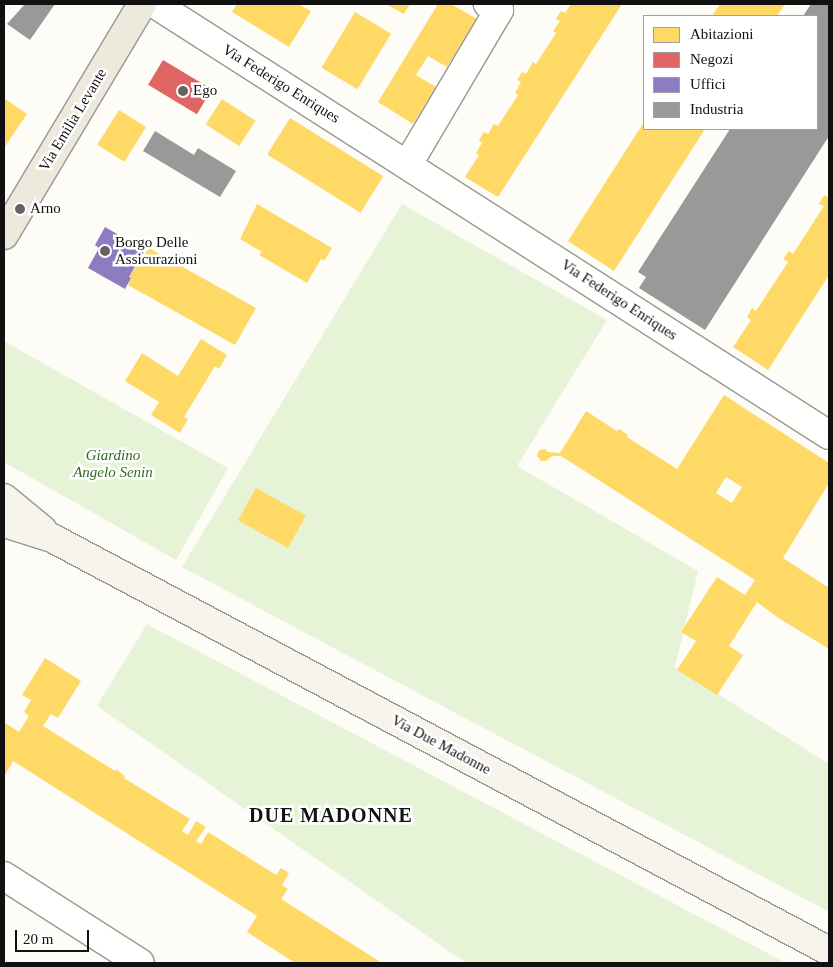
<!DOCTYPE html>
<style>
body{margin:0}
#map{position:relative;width:833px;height:967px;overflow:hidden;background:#fdfcf7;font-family:"Times New Roman",serif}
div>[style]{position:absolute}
.green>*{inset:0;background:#e7f3d7}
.homes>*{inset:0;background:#ffd966;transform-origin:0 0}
.shops>*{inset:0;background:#e06666;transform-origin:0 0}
.offices>*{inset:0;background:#8e7cc3}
.industry>*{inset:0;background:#999}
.roads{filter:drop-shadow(1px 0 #979795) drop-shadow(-1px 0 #979795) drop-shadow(0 1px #979795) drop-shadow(0 -1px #979795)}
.minor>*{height:28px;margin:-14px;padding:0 14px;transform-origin:14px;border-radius:14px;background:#fffffe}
.secondary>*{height:28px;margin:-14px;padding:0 14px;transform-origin:14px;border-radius:14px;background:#f6f4eb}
.primary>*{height:28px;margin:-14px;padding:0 14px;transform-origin:14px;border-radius:14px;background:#ede9dc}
.dots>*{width:14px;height:14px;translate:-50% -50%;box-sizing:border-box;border:2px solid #fff;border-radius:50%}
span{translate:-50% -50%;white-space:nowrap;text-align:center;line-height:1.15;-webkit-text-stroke:5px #fff;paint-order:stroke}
.street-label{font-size:15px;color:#111}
.poi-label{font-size:15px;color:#111}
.left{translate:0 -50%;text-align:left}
.park-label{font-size:15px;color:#2f6b1f;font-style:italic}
.district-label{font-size:20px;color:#111;font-weight:700;letter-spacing:1px}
.frame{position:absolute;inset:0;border:5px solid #111;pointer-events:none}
.legend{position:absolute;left:643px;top:15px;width:175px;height:115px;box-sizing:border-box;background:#fff;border:1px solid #a0a0a0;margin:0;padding:6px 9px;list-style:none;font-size:15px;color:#111}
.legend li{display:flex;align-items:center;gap:10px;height:25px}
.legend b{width:25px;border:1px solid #a0a0a0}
.scale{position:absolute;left:15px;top:930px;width:74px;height:22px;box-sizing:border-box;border:2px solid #111;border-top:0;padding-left:6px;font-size:15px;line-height:18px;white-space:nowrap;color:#111;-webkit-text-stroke:4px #fff;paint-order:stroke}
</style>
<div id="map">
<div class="green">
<i style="clip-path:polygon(402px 204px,607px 320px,517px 466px,698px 571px,675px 667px,829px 764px,829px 912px,182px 567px)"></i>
<i style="clip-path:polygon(4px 341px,228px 468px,176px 560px,4px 462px)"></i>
<i style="clip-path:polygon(147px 624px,786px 963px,466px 963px,97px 706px)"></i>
</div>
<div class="homes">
<i style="clip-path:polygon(237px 4px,298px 4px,311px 11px,289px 47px,232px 12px)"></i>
<i style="clip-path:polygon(386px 4px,410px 4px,404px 14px)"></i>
<i style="clip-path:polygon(438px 4px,451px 4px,477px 19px,447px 67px,428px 56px,416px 75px,436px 87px,413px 124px,378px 102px)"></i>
<i style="clip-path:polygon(571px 4px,622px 4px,498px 197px,465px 177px,479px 155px,476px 153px,482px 143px,479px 140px,484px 132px,488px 134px,494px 124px,498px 126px,518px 95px,515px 93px,521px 82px,517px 80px,522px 72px,526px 74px,533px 62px,536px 64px,556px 33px,553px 31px,560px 21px,556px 19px,561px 11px,565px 13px)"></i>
<i style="clip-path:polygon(720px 4px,785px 4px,777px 16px,712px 16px)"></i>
<i style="left:355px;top:12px;width:42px;height:65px;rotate:31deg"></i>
<i style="clip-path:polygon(4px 98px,27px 114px,4px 148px)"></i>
<i style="left:222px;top:99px;width:40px;height:30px;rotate:33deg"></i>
<i style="left:119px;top:110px;width:32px;height:41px;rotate:32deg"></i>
<i style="left:290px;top:118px;width:110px;height:43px;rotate:32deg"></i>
<i style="clip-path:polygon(644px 122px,644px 129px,705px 129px,614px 271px,568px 241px)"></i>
<i style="clip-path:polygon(824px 195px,829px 198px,829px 275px,768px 370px,733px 347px,751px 320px,747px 317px,752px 308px,756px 311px,788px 262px,783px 259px,789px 251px,793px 254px,824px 206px,819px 204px)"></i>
<i style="clip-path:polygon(257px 204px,332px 248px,324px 261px,321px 259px,307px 283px,259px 255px,262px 252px,240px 239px)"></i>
<i style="clip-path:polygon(149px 248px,256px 308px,235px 345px,128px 285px,131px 278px,129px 277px)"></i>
<i style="clip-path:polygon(201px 339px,227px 355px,219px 369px,215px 366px,184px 417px,188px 419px,180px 433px,151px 415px,159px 402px,125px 381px,142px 353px,178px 376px)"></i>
<i style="clip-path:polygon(evenodd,724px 395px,829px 463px,829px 483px,783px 558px,829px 588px,829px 649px,777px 617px,757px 602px,729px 646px,743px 655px,717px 695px,677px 670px,696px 641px,681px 632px,717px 577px,745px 595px,755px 580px,561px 456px,552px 456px,546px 461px,541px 461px,537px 456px,539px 450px,545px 449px,548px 452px,560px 453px,586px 411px,617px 431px,619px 429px,628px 435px,627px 437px,677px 469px,724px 395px,726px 477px,742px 487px,732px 503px,716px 493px,726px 477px)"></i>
<i style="left:256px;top:488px;width:57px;height:37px;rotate:29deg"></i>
<i style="clip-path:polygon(45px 658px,81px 681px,58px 718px,51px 714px,43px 726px,115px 771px,116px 769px,125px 776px,124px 778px,190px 819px,182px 831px,188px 835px,196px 821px,206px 827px,196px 841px,201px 844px,208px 832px,276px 875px,281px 868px,289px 873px,282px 885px,288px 889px,281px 899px,382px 963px,295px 963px,247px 932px,257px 916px,13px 761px,4px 777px,4px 722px,19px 732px,29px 716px,24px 712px,31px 700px,22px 695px)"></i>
</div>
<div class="shops">
<i style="left:163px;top:60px;width:57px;height:29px;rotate:31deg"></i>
</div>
<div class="offices">
<i style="clip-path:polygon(105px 227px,145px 250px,129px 277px,131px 278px,125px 289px,88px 268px,99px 248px,95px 245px)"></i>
</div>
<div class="industry">
<i style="clip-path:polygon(25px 4px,55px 4px,30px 40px,7px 24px)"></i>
<i style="clip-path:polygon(811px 4px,829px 4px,829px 136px,705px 330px,639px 288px,646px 277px,638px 272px,730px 129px,817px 129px,817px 16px,803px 16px)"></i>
<i style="clip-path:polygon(155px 131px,194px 155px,198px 148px,236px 171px,220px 197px,143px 151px)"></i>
</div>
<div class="roads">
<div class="minor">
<i style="left:155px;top:4px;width:800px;rotate:32.6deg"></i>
<i style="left:408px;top:164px;width:179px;rotate:-59.4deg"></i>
<i style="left:499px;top:10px;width:13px;rotate:-151deg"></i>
<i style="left:4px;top:876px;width:161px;rotate:32.6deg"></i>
</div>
<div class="secondary">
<i style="left:4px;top:498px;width:50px;rotate:39.4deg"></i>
<i style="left:4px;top:523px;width:50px;rotate:17.4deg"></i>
<i style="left:52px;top:538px;width:880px;rotate:27.99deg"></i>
</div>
<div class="primary">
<i style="left:4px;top:235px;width:269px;rotate:-59.1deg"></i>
</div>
</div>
<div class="dots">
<i style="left:183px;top:91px;background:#646362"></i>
<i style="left:20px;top:209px;background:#646362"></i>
<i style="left:105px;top:251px;background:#646362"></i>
</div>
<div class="street-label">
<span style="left:281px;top:84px;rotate:32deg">Via Federigo Enriques</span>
<span style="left:73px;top:120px;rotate:-59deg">Via Emilia Levante</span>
<span style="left:619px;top:300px;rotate:33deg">Via Federigo Enriques</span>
<span style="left:441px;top:745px;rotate:28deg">Via Due Madonne</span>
</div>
<div class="poi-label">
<span class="left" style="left:193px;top:91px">Ego</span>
<span class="left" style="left:30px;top:209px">Arno</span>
<span class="left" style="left:115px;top:251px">Borgo Delle<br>Assicurazioni</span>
</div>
<div class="park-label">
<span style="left:113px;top:464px">Giardino<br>Angelo Senin</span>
</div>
<div class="district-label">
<span style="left:331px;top:815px">DUE MADONNE</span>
</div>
<div class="frame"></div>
<ul class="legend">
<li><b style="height:14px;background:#ffd966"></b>Abitazioni</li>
<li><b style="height:14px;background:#e06666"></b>Negozi</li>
<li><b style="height:14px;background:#8e7cc3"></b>Uffici</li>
<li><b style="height:14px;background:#999"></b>Industria</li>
</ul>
<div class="scale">20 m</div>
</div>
